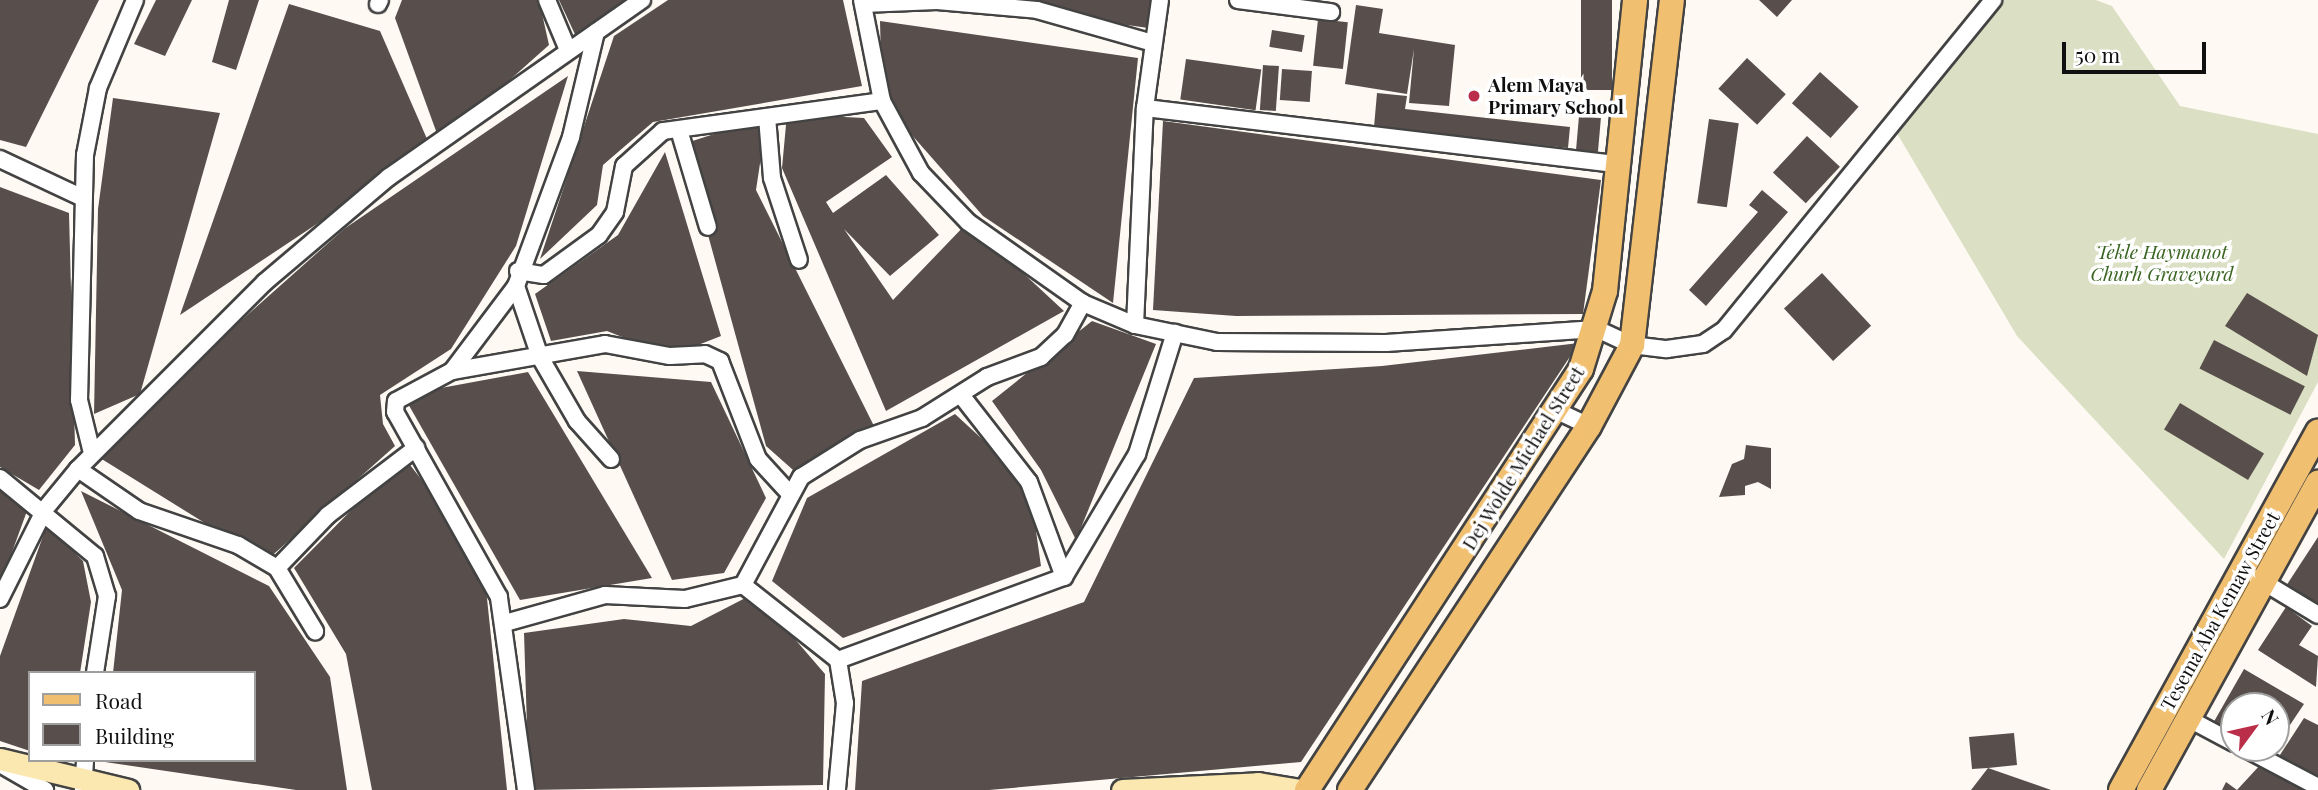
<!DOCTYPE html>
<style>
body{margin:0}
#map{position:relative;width:2318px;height:790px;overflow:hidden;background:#fefaf3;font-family:"Playfair Display",serif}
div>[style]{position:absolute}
.cemetery>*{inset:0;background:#dbe0c4}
.building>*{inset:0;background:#584f4c;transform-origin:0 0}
.roads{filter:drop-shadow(2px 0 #434343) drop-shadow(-2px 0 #434343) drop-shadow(0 2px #434343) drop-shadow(0 -2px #434343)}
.minor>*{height:16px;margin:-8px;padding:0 8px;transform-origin:8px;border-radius:8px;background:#fff}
.secondary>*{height:21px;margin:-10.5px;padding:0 10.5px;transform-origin:10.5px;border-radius:10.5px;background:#fbe8b1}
.primary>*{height:24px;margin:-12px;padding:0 12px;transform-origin:12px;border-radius:12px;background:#f1bf70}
.dots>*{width:19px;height:19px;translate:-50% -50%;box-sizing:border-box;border:4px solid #fff;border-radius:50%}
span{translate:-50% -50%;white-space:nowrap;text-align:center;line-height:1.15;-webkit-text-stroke:7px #fff;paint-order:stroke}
.poi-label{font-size:19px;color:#101010;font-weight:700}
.left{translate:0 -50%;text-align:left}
.park-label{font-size:19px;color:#3a6522;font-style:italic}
.street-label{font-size:19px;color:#101010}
.legend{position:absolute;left:28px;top:671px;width:228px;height:91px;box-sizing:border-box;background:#fff;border:2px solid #9f9f9f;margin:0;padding:9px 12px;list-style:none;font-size:21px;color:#101010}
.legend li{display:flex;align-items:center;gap:14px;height:35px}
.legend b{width:35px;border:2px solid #9f9f9f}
.north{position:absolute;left:2220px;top:692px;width:70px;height:70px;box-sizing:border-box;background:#fff;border:2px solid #9f9f9f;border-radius:50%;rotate:57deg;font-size:19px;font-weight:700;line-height:28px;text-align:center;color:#101010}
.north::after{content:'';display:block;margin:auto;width:24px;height:32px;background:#ba2e49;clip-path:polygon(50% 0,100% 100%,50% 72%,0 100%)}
.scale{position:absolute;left:2062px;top:42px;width:144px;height:32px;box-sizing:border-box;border:4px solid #101010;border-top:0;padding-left:9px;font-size:21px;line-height:24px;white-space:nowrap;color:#101010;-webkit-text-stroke:5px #fff;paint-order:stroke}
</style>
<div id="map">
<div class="cemetery">
<i style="clip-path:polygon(2004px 0,2096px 0,2112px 6px,2180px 106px,2318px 134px,2318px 382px,2224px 559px,2017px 336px,1895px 130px)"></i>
</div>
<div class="building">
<i style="clip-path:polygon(0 0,99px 0,26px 147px,0 140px)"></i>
<i style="clip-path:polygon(156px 0,192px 0,165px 56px,134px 44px)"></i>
<i style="clip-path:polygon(229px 0,259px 0,236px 70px,212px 62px)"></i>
<i style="clip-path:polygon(402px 0,539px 0,549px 45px,440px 142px,395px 18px)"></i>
<i style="clip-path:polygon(559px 0,627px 0,579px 43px)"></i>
<i style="clip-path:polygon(668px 0,843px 0,862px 86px,653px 122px,603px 165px,597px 205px,540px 259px,614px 36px)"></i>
<i style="clip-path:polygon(954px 0,1159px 0,1155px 29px)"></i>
<i style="left:1581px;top:0;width:31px;height:90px"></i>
<i style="clip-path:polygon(1759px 0,1792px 0,1777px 17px)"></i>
<i style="clip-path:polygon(289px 4px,380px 31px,431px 148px,180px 315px)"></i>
<i style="clip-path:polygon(1356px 5px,1383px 9px,1379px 33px,1455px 45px,1449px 106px,1409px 103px,1414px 49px,1407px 94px,1345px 84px)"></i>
<i style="left:1318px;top:19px;width:30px;height:47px;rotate:6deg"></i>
<i style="clip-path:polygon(880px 21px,1138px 58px,1113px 303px,983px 216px,882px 101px)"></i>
<i style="left:1272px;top:30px;width:33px;height:17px;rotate:9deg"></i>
<i style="left:1747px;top:58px;width:53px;height:42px;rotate:43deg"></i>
<i style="left:1186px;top:59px;width:76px;height:41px;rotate:8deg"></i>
<i style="left:1263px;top:65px;width:16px;height:45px;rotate:4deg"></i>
<i style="left:1282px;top:69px;width:30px;height:31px;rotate:4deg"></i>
<i style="left:1820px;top:72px;width:52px;height:42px;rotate:42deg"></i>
<i style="clip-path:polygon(568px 76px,516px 246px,451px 349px,380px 395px,383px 424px,395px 446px,266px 561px,92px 453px,344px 229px)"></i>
<i style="clip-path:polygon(1377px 93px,1407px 96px,1405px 109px,1570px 127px,1568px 148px,1374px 127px)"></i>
<i style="clip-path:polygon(113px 98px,220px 113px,140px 394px,94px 414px,98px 209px)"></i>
<i style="clip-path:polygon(787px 114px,864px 118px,892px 157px,826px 202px,833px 213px,886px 175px,939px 235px,890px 276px,844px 229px,893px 300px,968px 222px,1064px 311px,886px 411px,782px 168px)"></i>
<i style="left:1579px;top:116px;width:22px;height:34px;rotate:5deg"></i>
<i style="clip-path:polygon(767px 117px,756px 190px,877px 432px,801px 477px,766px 446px,683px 144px)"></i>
<i style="left:1709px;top:119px;width:30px;height:85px;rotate:8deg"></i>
<i style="clip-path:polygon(1163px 121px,1601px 180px,1583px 314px,1236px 316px,1153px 310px)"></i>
<i style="left:1807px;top:136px;width:45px;height:50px;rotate:43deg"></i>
<i style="clip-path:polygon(665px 152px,721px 336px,670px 356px,607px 331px,551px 341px,535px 294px,618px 235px)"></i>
<i style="clip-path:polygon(0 187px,69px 213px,75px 445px,39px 490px,0 467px)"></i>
<i style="clip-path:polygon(1762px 190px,1788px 212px,1706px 306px,1689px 290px,1758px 212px,1749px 205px)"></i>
<i style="left:1822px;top:273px;width:72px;height:52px;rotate:47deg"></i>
<i style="clip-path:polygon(2247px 293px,2318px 335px,2307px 376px,2225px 326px)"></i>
<i style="clip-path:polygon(1092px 321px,1156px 344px,1076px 540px,1041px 470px,992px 401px)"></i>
<i style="left:2214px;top:340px;width:102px;height:32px;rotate:27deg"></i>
<i style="clip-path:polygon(1579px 343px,1301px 762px,989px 790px,855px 790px,862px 681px,1084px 602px,1194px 378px,1382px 366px)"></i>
<i style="clip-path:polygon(577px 371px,711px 382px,766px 498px,724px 573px,672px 580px)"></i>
<i style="clip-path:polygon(528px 372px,652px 578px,520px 600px,403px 395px)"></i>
<i style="left:2180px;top:403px;width:98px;height:31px;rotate:31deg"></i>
<i style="clip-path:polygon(955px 414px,1029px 482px,1041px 566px,843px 638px,772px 581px,807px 498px)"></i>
<i style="clip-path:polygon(1746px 445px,1771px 448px,1771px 489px,1758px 482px,1745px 486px,1745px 495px,1719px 497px,1732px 464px,1744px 459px)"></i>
<i style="clip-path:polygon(404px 457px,483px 560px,507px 790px,372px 790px,346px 654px,294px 568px)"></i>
<i style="clip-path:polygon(0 489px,31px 500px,0 585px)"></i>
<i style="clip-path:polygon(81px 491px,269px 586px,330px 677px,347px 790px,296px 790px,105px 762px,254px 760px,254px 673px,113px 673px,122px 590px)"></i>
<i style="clip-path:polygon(47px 525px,83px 561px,91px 602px,80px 673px,30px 673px,30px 751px,0 741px,0 656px)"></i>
<i style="clip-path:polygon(2318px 537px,2318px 605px,2286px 586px)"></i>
<i style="clip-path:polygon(755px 593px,825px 674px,823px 785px,529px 790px,524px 633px,624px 619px,691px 626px)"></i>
<i style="clip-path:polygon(2286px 607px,2312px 626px,2299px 645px,2318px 656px,2316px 687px,2258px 650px)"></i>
<i style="clip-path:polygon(2244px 669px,2304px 704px,2276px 746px,2276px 706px,2234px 706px,2234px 737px,2212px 725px)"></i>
<i style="clip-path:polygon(2304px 718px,2318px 725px,2318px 782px,2276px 761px)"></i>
<i style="clip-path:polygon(2014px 733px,2017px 765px,1988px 768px,2051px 790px,1971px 790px,1988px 768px,1972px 769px,1969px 737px)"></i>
<i style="clip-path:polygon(2261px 764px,2318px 790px,2222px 790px,2226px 782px,2237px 790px)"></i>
</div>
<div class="roads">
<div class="minor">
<i style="left:547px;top:0;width:54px;rotate:67.2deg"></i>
<i style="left:862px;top:0;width:103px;rotate:78.8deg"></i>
<i style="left:882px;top:101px;width:82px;rotate:61.6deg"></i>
<i style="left:921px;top:173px;width:68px;rotate:46.2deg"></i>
<i style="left:968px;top:222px;width:141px;rotate:35.2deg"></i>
<i style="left:1083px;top:303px;width:56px;rotate:22.9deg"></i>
<i style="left:1135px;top:325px;width:84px;rotate:11.7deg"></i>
<i style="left:1217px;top:342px;width:169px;rotate:0.3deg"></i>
<i style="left:1386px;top:343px;width:211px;rotate:-3.8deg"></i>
<i style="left:1597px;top:329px;width:38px;rotate:25deg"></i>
<i style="left:1632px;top:345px;width:35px;rotate:7deg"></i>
<i style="left:1667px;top:349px;width:36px;rotate:-8deg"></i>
<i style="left:1703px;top:344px;width:25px;rotate:-34deg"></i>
<i style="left:1724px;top:330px;width:426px;rotate:-50.8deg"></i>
<i style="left:1238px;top:0;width:94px;rotate:7.4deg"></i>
<i style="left:378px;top:4px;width:4px;rotate:-63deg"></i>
<i style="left:863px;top:4px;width:74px;rotate:-2.3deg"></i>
<i style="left:937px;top:1px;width:100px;rotate:5.1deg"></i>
<i style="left:1037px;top:10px;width:121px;rotate:15.9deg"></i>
<i style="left:1145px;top:108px;width:476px;rotate:6.8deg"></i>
<i style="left:767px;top:117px;width:61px;rotate:85.3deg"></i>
<i style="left:772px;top:178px;width:86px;rotate:71.8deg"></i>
<i style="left:679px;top:130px;width:101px;rotate:73.4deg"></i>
<i style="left:0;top:159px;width:92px;rotate:25.2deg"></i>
<i style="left:518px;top:271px;width:26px;rotate:9deg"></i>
<i style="left:544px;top:275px;width:68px;rotate:-36deg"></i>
<i style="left:599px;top:235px;width:28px;rotate:-55deg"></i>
<i style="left:615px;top:212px;width:47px;rotate:-78.9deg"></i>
<i style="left:624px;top:166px;width:52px;rotate:-41.9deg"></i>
<i style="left:663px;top:131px;width:221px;rotate:-7.8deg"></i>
<i style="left:516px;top:286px;width:75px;rotate:71.3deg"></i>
<i style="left:540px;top:357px;width:74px;rotate:60deg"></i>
<i style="left:577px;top:421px;width:51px;rotate:48.2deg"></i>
<i style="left:1135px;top:325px;width:217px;rotate:-87.4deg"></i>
<i style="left:1145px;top:108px;width:109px;rotate:-82.1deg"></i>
<i style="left:452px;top:371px;width:106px;rotate:-53deg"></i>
<i style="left:516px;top:286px;width:159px;rotate:-69.7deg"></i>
<i style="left:571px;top:137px;width:108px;rotate:-76.6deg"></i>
<i style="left:961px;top:395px;width:110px;rotate:52deg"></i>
<i style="left:1029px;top:482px;width:101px;rotate:69.8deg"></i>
<i style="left:1557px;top:411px;width:35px;rotate:25deg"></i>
<i style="left:92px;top:453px;width:55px;rotate:-103.8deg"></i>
<i style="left:79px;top:400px;width:245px;rotate:-88.6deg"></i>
<i style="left:85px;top:155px;width:68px;rotate:-79deg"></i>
<i style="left:98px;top:88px;width:95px;rotate:-67.2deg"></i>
<i style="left:78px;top:469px;width:74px;rotate:34.5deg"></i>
<i style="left:139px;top:511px;width:105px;rotate:19deg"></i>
<i style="left:238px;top:545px;width:45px;rotate:30.5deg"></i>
<i style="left:277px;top:568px;width:74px;rotate:58.9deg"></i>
<i style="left:0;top:478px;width:123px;rotate:39.4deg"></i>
<i style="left:95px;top:556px;width:42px;rotate:73.3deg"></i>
<i style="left:107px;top:596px;width:78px;rotate:98.9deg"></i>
<i style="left:277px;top:568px;width:74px;rotate:-46.1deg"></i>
<i style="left:328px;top:515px;width:111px;rotate:-37.3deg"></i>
<i style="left:2257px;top:578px;width:71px;rotate:31.2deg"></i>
<i style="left:743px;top:585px;width:121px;rotate:38.3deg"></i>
<i style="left:838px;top:660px;width:44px;rotate:80.8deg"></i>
<i style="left:845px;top:703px;width:87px;rotate:95.3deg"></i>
<i style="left:0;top:599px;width:101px;rotate:-63.4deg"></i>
<i style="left:45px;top:509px;width:52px;rotate:-50.5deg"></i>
<i style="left:78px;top:469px;width:264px;rotate:-45deg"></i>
<i style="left:265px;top:282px;width:162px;rotate:-40.3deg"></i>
<i style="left:389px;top:177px;width:309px;rotate:-35deg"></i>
<i style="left:505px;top:623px;width:104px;rotate:-15.6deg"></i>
<i style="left:605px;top:595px;width:80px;rotate:2.9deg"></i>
<i style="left:685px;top:599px;width:60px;rotate:-13.6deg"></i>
<i style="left:743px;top:585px;width:123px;rotate:-61.8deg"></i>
<i style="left:801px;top:477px;width:70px;rotate:-32.1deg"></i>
<i style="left:860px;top:440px;width:66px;rotate:-19.5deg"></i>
<i style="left:922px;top:418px;width:77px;rotate:-32.2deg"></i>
<i style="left:987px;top:377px;width:58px;rotate:-20.3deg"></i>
<i style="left:1041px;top:357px;width:33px;rotate:-43deg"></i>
<i style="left:1065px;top:335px;width:37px;rotate:-61deg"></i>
<i style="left:838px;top:660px;width:241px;rotate:-20.2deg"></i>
<i style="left:1064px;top:577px;width:143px;rotate:-59.3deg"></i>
<i style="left:1137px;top:454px;width:127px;rotate:-72.6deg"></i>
<i style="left:2189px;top:719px;width:51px;rotate:28.1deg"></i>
<i style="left:2244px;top:748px;width:84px;rotate:27.8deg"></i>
<i style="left:2px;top:765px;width:50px;rotate:30.2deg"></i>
<i style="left:83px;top:790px;width:30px;rotate:-86deg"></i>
<i style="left:526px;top:790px;width:195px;rotate:-98deg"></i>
<i style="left:499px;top:597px;width:212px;rotate:-119.3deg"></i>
<i style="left:395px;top:412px;width:11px;rotate:-85deg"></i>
<i style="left:396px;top:401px;width:64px;rotate:-28.2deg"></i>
<i style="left:452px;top:371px;width:155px;rotate:-10deg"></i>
<i style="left:605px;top:344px;width:66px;rotate:10.5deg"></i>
<i style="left:670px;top:356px;width:35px;rotate:-3deg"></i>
<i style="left:705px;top:354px;width:17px;rotate:25deg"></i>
<i style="left:720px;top:361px;width:105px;rotate:68.8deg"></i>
<i style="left:758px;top:459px;width:47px;rotate:47.6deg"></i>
</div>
<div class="secondary">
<i style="left:0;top:759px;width:132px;rotate:13.6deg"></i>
<i style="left:1122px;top:790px;width:136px;rotate:-2.9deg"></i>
<i style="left:1258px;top:783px;width:43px;rotate:9.5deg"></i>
</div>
<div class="primary">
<i style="left:1307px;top:790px;width:502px;rotate:-56.94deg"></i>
<i style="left:1581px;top:369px;width:82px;rotate:-72.9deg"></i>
<i style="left:1605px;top:291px;width:293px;rotate:-84.1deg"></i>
<i style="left:1350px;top:790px;width:435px;rotate:-56.7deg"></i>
<i style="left:1589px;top:426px;width:92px;rotate:-62deg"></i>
<i style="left:1632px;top:345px;width:347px;rotate:-83.4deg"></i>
<i style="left:2121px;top:790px;width:409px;rotate:-61.2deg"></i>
<i style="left:2149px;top:790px;width:351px;rotate:-61.2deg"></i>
</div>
</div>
<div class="dots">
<i style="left:1474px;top:96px;background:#ba2e49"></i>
</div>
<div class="poi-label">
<span class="left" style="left:1488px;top:96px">Alem Maya<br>Primary School</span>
</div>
<div class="park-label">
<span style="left:2162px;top:263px">Tekle Haymanot<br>Churh Graveyard</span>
</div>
<div class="street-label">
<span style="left:1523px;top:458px;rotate:-58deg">Dej Wolde Michael Street</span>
<span style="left:2220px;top:611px;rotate:-61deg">Tesema Aba Kemaw Street</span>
</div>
<ul class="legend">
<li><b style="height:9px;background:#f1bf70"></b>Road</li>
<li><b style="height:19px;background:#584f4c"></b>Building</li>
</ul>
<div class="north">N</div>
<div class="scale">50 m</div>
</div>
